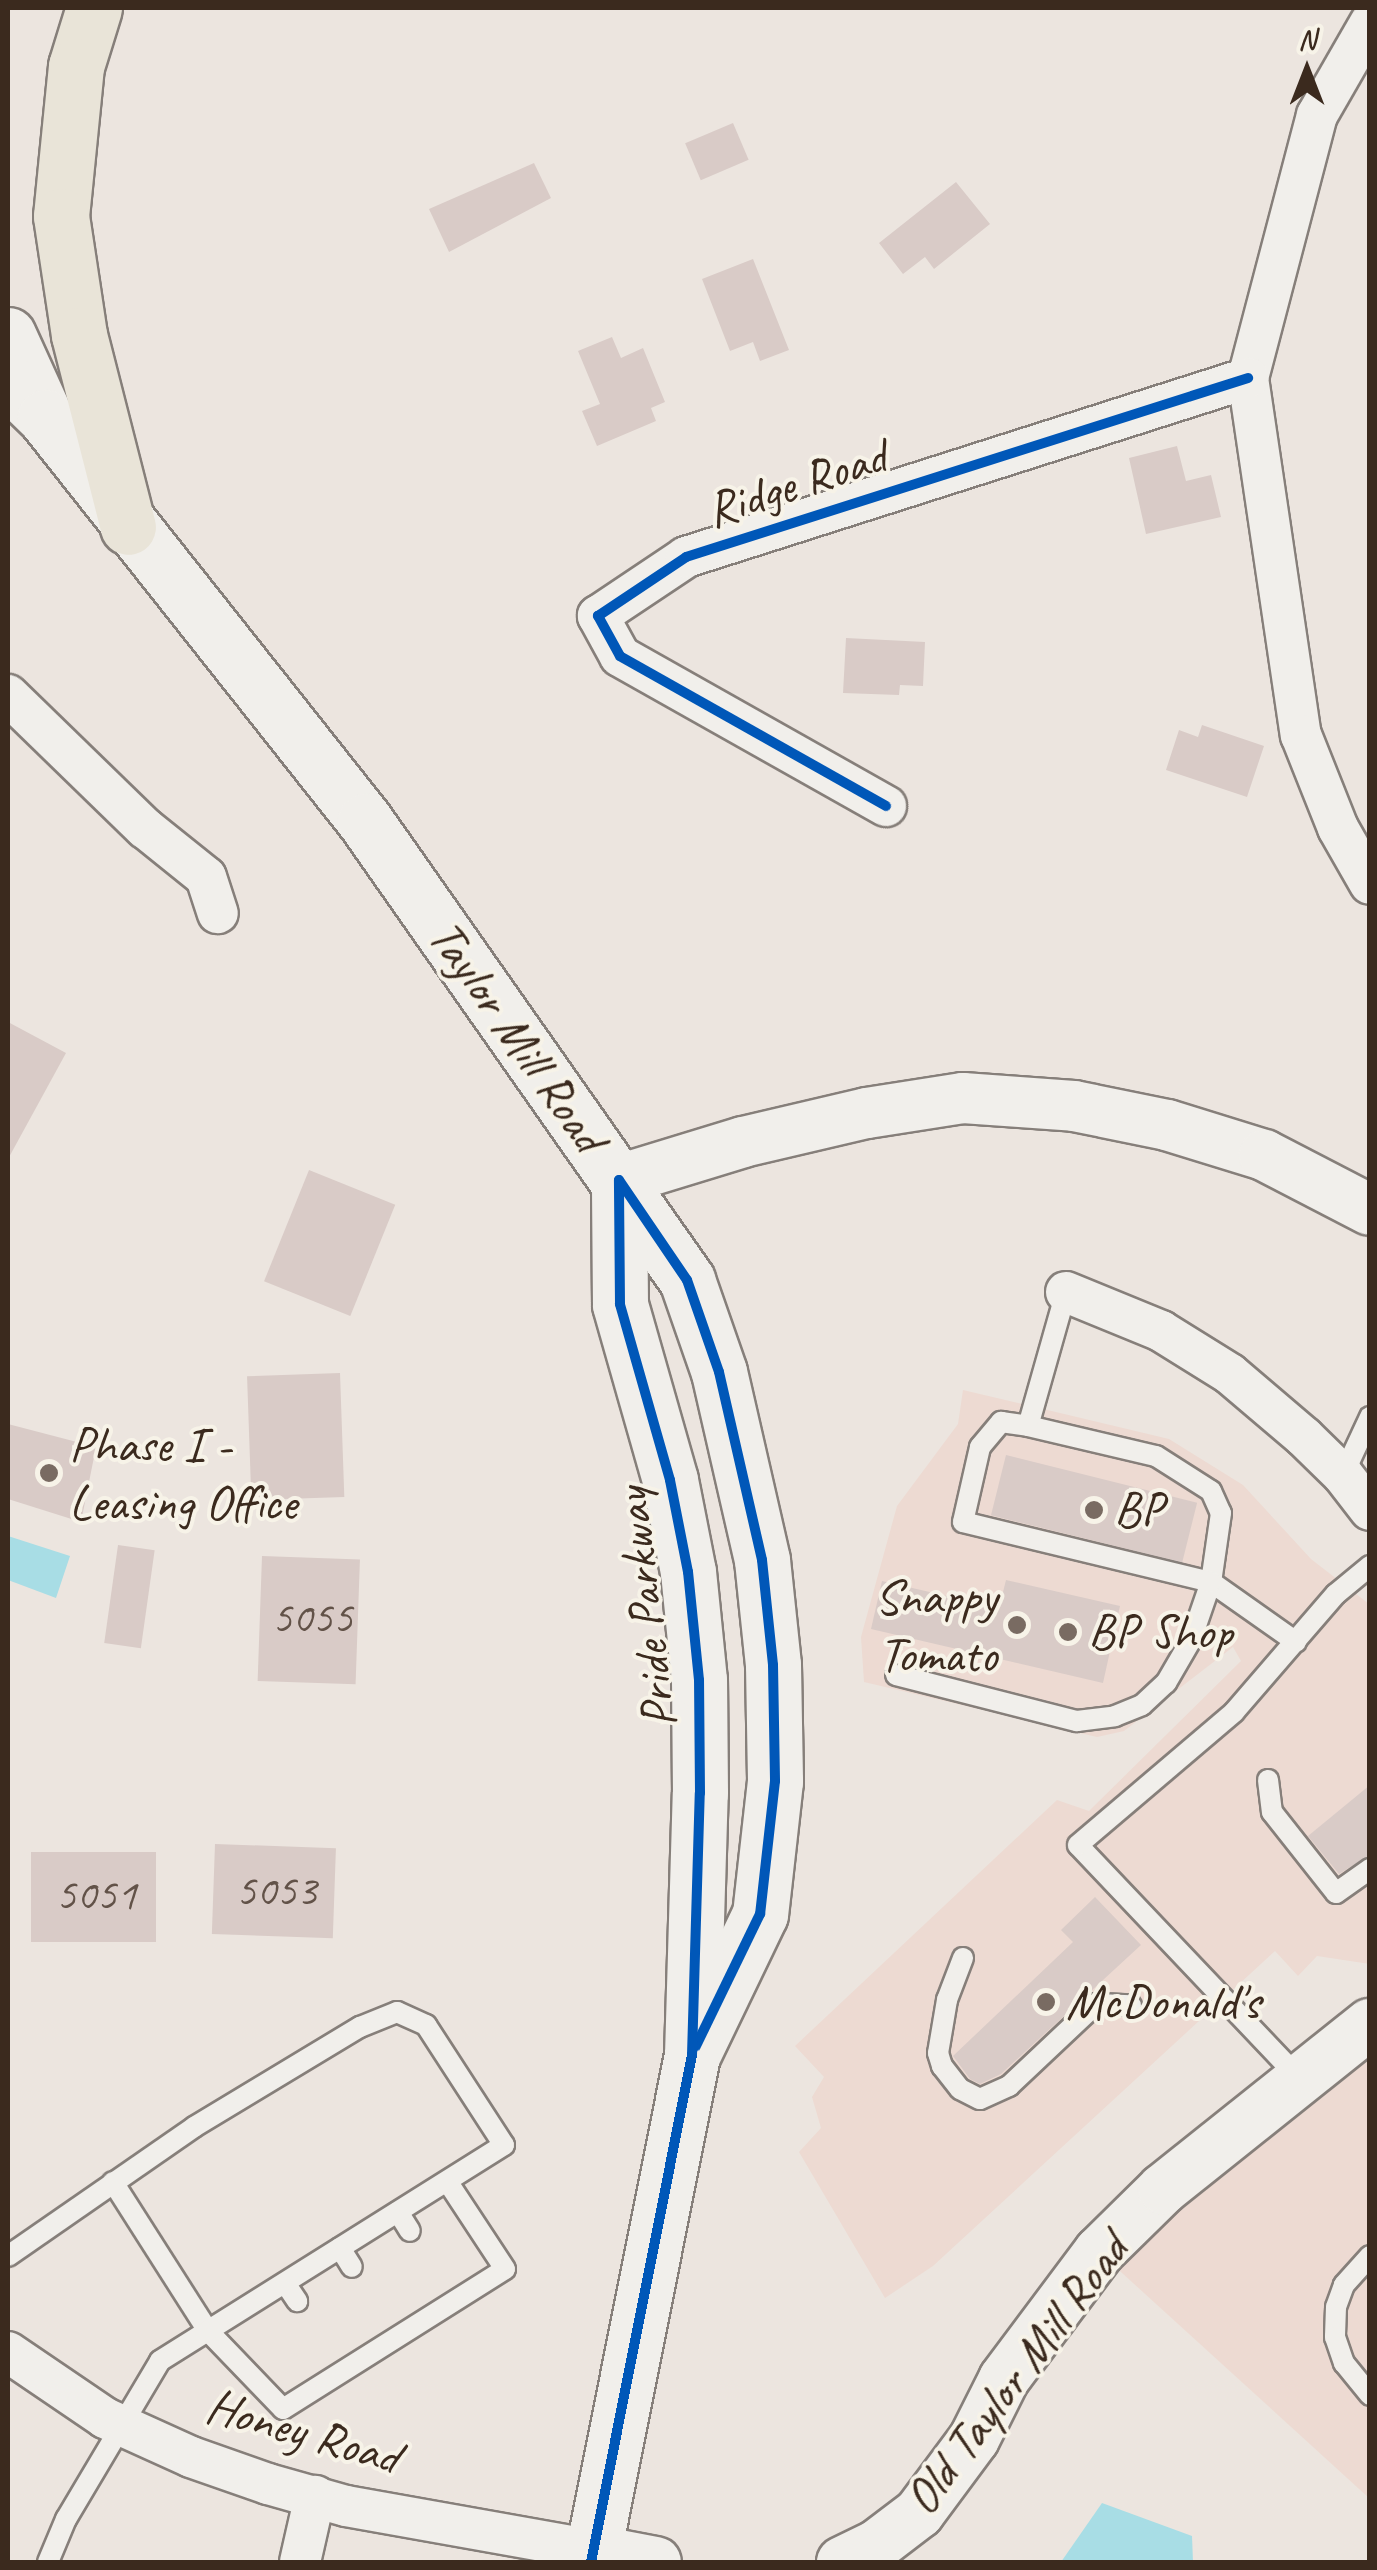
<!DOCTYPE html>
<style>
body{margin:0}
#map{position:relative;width:1377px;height:2570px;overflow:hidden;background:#ece5df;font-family:Caveat,sans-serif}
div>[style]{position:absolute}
.built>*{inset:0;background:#eddad2}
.water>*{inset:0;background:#a8dde5}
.building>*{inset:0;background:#d9cbc7;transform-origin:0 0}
.roads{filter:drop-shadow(2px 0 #867f7a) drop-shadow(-2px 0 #867f7a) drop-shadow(0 2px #867f7a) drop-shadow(0 -2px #867f7a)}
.service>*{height:20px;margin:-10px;padding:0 10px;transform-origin:10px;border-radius:10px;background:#f1efeb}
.minor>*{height:40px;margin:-20px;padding:0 20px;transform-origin:20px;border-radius:20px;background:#f1efeb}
.tertiary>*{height:50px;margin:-25px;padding:0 25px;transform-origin:25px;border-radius:25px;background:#f1efeb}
.secondary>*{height:55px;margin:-27.5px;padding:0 27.5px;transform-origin:27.5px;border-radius:27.5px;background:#f1efeb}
.motorway>*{height:55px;margin:-27.5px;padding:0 27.5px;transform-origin:27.5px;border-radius:27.5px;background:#e9e4d8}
.cycleway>*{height:10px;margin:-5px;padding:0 5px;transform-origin:5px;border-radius:5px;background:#0057b8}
.dots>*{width:28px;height:28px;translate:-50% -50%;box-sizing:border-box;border:5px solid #f7f3e8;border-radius:50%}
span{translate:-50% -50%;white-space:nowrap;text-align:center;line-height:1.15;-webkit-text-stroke:8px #f7f3e8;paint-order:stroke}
.number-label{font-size:45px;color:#625248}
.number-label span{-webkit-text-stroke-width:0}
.street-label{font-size:50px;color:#3b2a1e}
.poi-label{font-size:50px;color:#3b2a1e}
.left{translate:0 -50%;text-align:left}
.right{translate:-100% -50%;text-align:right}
.frame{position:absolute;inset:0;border:10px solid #3b2a1e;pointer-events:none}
.north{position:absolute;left:1257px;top:20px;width:100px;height:100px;-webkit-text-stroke:8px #f7f3e8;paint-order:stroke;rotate:0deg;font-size:28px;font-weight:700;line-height:40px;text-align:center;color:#3b2a1e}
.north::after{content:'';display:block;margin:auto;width:35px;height:45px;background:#3b2a1e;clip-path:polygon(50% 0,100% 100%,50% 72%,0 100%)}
</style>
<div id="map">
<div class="built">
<i style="clip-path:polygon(963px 1390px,1169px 1439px,1243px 1485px,1311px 1559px,1369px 1604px,1370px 1964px,1317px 1956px,1298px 1976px,1275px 1951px,933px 2266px,885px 2298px,799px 2152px,821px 2128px,812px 2097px,824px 2077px,795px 2046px,1057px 1800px,1089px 1811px,1241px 1661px,1233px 1647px,1124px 1731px,1097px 1737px,864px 1682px,861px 1637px,897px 1506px,958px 1424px)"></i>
<i style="clip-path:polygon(1369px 2024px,1369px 2498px,1099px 2252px)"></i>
</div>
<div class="water">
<i style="clip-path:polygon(8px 1536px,70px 1556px,56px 1598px,8px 1580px)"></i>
<i style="clip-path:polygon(1102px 2503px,1192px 2536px,1193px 2562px,1061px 2562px)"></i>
</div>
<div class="building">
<i style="left:733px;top:123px;width:40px;height:52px;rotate:67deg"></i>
<i style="clip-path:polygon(534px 163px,551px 198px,449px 252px,429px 209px)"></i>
<i style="clip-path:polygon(956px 182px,990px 224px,934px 269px,925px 257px,903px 274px,879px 243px)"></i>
<i style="clip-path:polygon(753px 259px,789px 350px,760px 361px,753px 342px,730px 351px,702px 279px)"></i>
<i style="clip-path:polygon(612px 337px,621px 358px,643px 348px,665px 402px,651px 408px,656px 421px,597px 446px,582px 411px,600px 404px,578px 351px)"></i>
<i style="clip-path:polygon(1177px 446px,1186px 481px,1211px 475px,1221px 517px,1146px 534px,1129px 458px)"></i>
<i style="clip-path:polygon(846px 638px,925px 642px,923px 686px,900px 685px,899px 695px,843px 693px)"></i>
<i style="clip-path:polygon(1202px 725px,1264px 746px,1247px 797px,1166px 770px,1179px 730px,1198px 737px)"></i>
<i style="clip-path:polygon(8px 1022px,66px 1053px,8px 1159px)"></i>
<i style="left:309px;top:1170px;width:93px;height:120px;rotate:22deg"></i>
<i style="left:340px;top:1373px;width:124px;height:93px;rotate:88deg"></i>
<i style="clip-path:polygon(8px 1424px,96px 1447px,81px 1522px,8px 1499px)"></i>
<i style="left:1006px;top:1455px;width:197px;height:62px;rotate:14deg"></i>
<i style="left:118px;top:1545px;width:37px;height:99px;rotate:8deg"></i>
<i style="left:262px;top:1556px;width:98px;height:125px;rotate:2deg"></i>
<i style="clip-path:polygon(1006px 1580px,1120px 1606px,1103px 1683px,871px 1629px,882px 1581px,999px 1608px)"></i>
<i style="clip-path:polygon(1370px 1785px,1370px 1855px,1339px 1874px,1308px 1836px)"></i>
<i style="left:215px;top:1844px;width:121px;height:90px;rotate:2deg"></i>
<i style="left:31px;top:1852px;width:125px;height:90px"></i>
<i style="clip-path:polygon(1095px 1897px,1141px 1945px,1001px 2074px,980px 2084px,970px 2079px,953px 2056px,1073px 1942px,1061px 1930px)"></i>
</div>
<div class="roads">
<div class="service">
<i style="left:1066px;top:1292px;width:139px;rotate:105.8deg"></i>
<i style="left:1028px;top:1426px;width:131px;rotate:13.2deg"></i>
<i style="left:1156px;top:1456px;width:65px;rotate:32.5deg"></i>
<i style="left:1211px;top:1491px;width:24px;rotate:66deg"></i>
<i style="left:1221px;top:1513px;width:70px;rotate:98.2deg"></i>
<i style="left:1211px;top:1582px;width:104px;rotate:35.2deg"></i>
<i style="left:1343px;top:1475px;width:64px;rotate:-65deg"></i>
<i style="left:896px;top:1675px;width:187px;rotate:14.3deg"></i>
<i style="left:1077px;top:1721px;width:38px;rotate:-7deg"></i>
<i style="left:1115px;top:1716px;width:29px;rotate:-22deg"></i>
<i style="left:1142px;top:1705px;width:33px;rotate:-43deg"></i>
<i style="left:1166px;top:1683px;width:50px;rotate:-59.8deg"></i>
<i style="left:1191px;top:1640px;width:61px;rotate:-71deg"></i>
<i style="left:1211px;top:1582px;width:255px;rotate:-166.4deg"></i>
<i style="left:963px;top:1522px;width:77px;rotate:-77.2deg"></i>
<i style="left:980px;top:1447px;width:33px;rotate:-50deg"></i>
<i style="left:1001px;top:1422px;width:27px;rotate:8deg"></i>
<i style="left:1268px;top:1780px;width:32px;rotate:83deg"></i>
<i style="left:1272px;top:1812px;width:103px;rotate:51.7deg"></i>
<i style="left:1336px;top:1893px;width:42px;rotate:-35.2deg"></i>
<i style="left:963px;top:1958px;width:45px;rotate:110.9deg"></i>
<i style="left:947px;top:2000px;width:54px;rotate:99.6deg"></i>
<i style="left:938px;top:2053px;width:14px;rotate:73deg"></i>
<i style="left:942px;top:2066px;width:29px;rotate:52deg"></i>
<i style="left:960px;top:2089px;width:22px;rotate:27deg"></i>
<i style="left:980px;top:2099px;width:32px;rotate:-24deg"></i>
<i style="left:1009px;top:2086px;width:120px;rotate:-43.3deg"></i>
<i style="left:1096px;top:2004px;width:35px;rotate:2deg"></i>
<i style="left:1299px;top:2078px;width:321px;rotate:-133.5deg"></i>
<i style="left:1078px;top:1845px;width:205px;rotate:-40.4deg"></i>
<i style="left:1234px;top:1712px;width:156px;rotate:-49.2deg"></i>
<i style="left:1336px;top:1594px;width:44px;rotate:-39.5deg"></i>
<i style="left:113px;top:2182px;width:177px;rotate:57.5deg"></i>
<i style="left:208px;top:2331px;width:108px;rotate:46.1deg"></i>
<i style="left:283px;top:2409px;width:262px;rotate:-32.2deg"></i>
<i style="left:505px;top:2269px;width:105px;rotate:-123.4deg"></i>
<i style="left:398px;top:2212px;width:22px;rotate:58deg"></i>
<i style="left:340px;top:2248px;width:22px;rotate:58deg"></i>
<i style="left:8px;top:2256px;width:226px;rotate:-34.7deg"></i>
<i style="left:194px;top:2127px;width:194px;rotate:-31.1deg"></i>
<i style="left:360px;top:2027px;width:40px;rotate:-22deg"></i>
<i style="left:397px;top:2012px;width:32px;rotate:24deg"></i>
<i style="left:426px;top:2025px;width:143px;rotate:57deg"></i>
<i style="left:504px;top:2145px;width:406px;rotate:147.9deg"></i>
<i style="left:160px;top:2361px;width:184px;rotate:120.7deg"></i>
<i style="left:66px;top:2519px;width:47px;rotate:112.7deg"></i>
<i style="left:1370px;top:2256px;width:39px;rotate:132deg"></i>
<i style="left:1344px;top:2285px;width:23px;rotate:110deg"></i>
<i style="left:1336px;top:2307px;width:30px;rotate:92deg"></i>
<i style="left:1335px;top:2337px;width:28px;rotate:71deg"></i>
<i style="left:1344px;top:2363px;width:41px;rotate:50.9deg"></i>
<i style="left:285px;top:2283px;width:22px;rotate:56deg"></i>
</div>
<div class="minor">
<i style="left:1370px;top:23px;width:106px;rotate:119.9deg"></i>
<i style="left:1317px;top:115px;width:272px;rotate:104.7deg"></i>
<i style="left:1248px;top:378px;width:361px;rotate:81.6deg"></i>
<i style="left:1301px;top:735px;width:100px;rotate:68.3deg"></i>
<i style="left:1338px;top:828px;width:64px;rotate:60.3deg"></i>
<i style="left:8px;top:695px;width:191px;rotate:44.2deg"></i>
<i style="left:145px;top:828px;width:78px;rotate:38.8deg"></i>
<i style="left:206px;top:877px;width:38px;rotate:72deg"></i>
<i style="left:886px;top:806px;width:305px;rotate:-150.6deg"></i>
<i style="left:620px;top:656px;width:46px;rotate:-118.8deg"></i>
<i style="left:598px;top:616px;width:106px;rotate:-33.8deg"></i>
<i style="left:686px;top:557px;width:590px;rotate:-17.67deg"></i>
<i style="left:1066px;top:1292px;width:103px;rotate:22.3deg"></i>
<i style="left:1161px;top:1331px;width:81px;rotate:31.9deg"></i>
<i style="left:1230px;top:1374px;width:97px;rotate:40.4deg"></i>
<i style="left:1304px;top:1437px;width:54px;rotate:44.3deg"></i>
<i style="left:1343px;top:1475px;width:44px;rotate:52.4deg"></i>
<i style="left:8px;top:2352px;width:117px;rotate:34.2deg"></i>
<i style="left:105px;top:2418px;width:94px;rotate:24.4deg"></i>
<i style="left:191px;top:2457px;width:82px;rotate:19.3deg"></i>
<i style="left:268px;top:2484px;width:81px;rotate:15.8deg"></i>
<i style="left:346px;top:2506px;width:251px;rotate:10.1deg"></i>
<i style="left:300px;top:2562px;width:68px;rotate:-77.2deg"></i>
</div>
<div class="tertiary">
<i style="left:619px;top:1180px;width:130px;rotate:-17deg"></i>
<i style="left:743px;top:1142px;width:127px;rotate:-13.2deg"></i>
<i style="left:867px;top:1113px;width:97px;rotate:-8.9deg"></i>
<i style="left:963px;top:1098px;width:111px;rotate:4.1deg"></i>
<i style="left:1074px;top:1106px;width:95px;rotate:11.5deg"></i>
<i style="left:1167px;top:1125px;width:102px;rotate:17.2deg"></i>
<i style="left:1264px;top:1155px;width:119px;rotate:27.4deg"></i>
<i style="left:593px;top:2550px;width:64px;rotate:10.8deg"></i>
<i style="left:842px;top:2562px;width:39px;rotate:-26deg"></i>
<i style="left:877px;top:2545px;width:53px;rotate:-37.3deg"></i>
<i style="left:919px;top:2513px;width:92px;rotate:-53.4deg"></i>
<i style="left:974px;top:2439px;width:67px;rotate:-63.4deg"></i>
<i style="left:1004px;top:2379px;width:159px;rotate:-53.2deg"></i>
<i style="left:1099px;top:2252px;width:90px;rotate:-44.5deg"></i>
<i style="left:1163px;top:2189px;width:265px;rotate:-38.6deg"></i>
</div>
<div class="secondary">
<i style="left:8px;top:335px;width:82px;rotate:65.6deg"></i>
<i style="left:8px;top:381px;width:52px;rotate:44.2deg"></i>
<i style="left:45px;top:417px;width:515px;rotate:51.62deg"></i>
<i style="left:365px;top:821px;width:561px;rotate:54.95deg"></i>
<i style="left:687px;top:1280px;width:97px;rotate:70.8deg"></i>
<i style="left:719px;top:1372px;width:193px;rotate:77.1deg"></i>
<i style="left:762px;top:1560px;width:106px;rotate:84deg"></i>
<i style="left:773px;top:1665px;width:116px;rotate:89deg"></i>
<i style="left:775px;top:1781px;width:134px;rotate:96.4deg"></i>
<i style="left:760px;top:1914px;width:157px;rotate:115.7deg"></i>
<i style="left:591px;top:2562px;width:517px;rotate:-78.73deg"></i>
<i style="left:692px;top:2055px;width:262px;rotate:-88.3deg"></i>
<i style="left:700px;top:1793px;width:113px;rotate:-90.5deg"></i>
<i style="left:699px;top:1680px;width:109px;rotate:-95.8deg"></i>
<i style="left:688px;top:1572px;width:94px;rotate:-101.1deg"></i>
<i style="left:670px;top:1480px;width:183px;rotate:-105.9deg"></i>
<i style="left:620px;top:1304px;width:124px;rotate:-90.5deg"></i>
</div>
<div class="motorway">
<i style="left:94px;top:8px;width:61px;rotate:107.2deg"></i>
<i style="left:76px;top:66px;width:151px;rotate:95.7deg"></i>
<i style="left:61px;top:216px;width:120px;rotate:81.4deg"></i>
<i style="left:79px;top:335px;width:198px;rotate:75.7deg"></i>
</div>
</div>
<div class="cycleway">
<i style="left:886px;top:806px;width:305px;rotate:-150.6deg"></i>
<i style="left:620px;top:656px;width:46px;rotate:-118.8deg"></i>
<i style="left:598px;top:616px;width:106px;rotate:-33.8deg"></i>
<i style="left:686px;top:557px;width:590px;rotate:-17.67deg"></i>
<i style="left:619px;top:1180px;width:121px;rotate:55.8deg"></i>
<i style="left:687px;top:1280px;width:97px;rotate:70.8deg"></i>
<i style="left:719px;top:1372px;width:193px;rotate:77.1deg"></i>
<i style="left:762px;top:1560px;width:106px;rotate:84deg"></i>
<i style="left:773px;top:1665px;width:116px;rotate:89deg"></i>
<i style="left:775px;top:1781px;width:134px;rotate:96.4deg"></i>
<i style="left:760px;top:1914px;width:147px;rotate:115.9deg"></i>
<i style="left:591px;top:2562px;width:517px;rotate:-78.73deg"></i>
<i style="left:692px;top:2055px;width:262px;rotate:-88.3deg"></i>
<i style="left:700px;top:1793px;width:113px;rotate:-90.5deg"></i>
<i style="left:699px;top:1680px;width:109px;rotate:-95.8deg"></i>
<i style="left:688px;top:1572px;width:94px;rotate:-101.1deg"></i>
<i style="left:670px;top:1480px;width:183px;rotate:-105.9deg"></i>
<i style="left:620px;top:1304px;width:124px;rotate:-90.5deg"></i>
</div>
<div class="dots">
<i style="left:49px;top:1473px;background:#796b62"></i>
<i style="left:1094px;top:1510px;background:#796b62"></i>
<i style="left:1017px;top:1625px;background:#796b62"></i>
<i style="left:1068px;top:1632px;background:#796b62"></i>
<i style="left:1046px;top:2002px;background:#796b62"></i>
</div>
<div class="number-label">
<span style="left:312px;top:1618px">5055</span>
<span style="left:276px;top:1891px">5053</span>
<span style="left:96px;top:1895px">5051</span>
</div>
<div class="street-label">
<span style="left:796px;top:483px;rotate:-18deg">Ridge Road</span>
<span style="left:517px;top:1036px;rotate:55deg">Taylor Mill Road</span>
<span style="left:645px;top:1608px;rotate:-97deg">Pride Parkway</span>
<span style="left:1016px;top:2374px;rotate:-53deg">Old Taylor Mill Road</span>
<span style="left:303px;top:2431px;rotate:16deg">Honey Road</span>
</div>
<div class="poi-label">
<span class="left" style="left:69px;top:1473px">Phase I -<br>Leasing Office</span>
<span class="left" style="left:1114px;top:1510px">BP</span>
<span class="right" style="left:997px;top:1625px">Snappy<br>Tomato</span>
<span class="left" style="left:1088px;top:1632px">BP Shop</span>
<span class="left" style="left:1066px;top:2002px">McDonald's</span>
</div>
<div class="frame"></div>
<div class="north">N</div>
</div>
